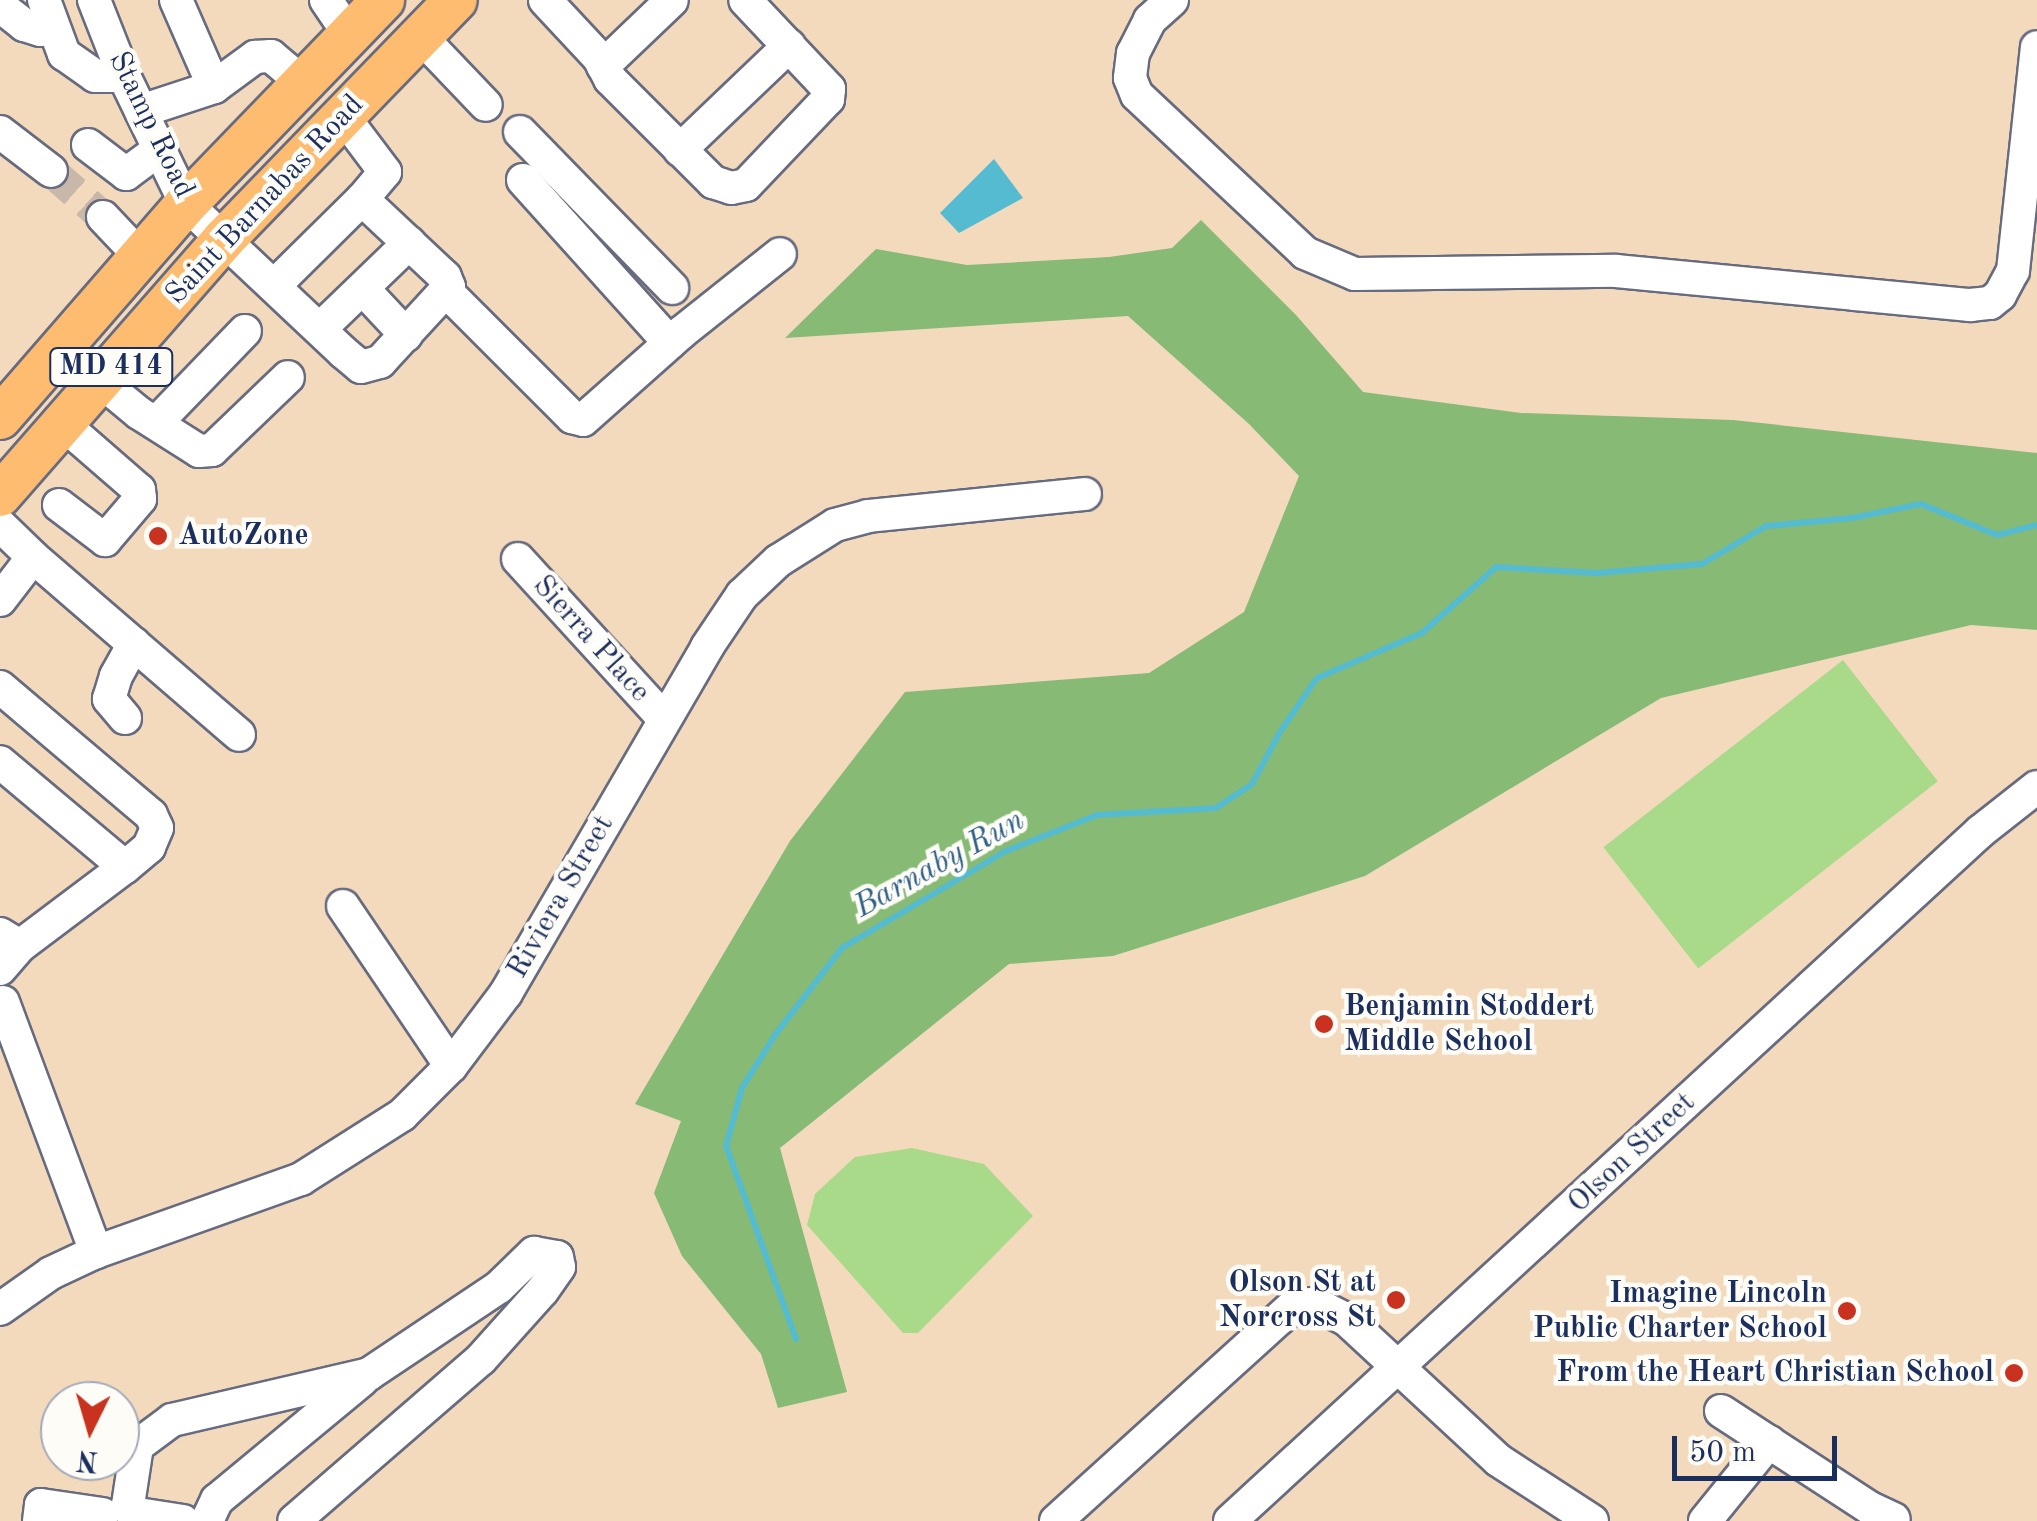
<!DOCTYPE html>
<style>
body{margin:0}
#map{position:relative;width:2037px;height:1521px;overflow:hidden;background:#f4dabd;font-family:"Old Standard TT",serif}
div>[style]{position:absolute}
.green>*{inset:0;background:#a8da89;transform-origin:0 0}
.forest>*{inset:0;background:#86ba75}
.water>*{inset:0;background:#54bbd1}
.stream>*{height:6px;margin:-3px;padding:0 3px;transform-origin:3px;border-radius:3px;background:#54bbd1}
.minor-tunnel>*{height:32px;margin-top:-16px;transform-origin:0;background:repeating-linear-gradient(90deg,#c9b8aa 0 32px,transparent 0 48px)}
.roads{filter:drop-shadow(2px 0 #676b7f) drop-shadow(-2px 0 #676b7f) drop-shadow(0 2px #676b7f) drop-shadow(0 -2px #676b7f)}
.minor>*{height:32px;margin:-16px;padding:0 16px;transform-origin:16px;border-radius:16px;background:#fff}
.major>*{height:42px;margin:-21px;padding:0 21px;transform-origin:21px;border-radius:21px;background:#fdbc70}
.dots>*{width:28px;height:28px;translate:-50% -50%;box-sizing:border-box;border:5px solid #fdfcf7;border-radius:50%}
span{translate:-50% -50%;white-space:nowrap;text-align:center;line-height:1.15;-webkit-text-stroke:9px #fdfcf7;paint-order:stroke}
.shield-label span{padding:2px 8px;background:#fdfcf7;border:2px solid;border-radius:8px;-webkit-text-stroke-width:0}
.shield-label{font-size:28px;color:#1b2f5e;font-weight:700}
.street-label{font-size:30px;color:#1b2f5e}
.poi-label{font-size:30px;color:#1b2f5e;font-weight:700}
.left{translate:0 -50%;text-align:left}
.right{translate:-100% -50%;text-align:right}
.water-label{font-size:32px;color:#2f6086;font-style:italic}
.north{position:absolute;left:40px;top:1381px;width:100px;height:100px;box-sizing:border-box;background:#fdfcf7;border:2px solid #a3aaba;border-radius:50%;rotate:185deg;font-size:28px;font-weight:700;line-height:40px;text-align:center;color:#1b2f5e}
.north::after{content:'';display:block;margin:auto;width:35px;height:45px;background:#c8321e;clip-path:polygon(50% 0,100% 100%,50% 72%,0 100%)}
.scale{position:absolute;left:1672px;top:1436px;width:165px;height:45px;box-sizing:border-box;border:5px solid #1b2f5e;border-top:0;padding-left:12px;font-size:30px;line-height:35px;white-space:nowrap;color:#1b2f5e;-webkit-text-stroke:8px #fdfcf7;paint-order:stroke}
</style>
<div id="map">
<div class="green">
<i style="left:1843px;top:660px;width:154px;height:304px;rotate:52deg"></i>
<i style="clip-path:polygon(912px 1148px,984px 1164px,1033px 1216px,918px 1333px,903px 1333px,807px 1225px,815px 1194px,855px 1157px)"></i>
</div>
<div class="forest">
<i style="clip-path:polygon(1201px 220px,1296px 315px,1363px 392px,1521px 413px,1733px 420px,2037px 453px,2037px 630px,1971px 625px,1661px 698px,1365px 876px,1113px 956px,1009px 964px,780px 1148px,847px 1392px,778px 1408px,761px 1354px,682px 1256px,654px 1193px,681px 1121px,635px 1104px,790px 841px,905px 692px,1149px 673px,1244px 612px,1299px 476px,1249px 424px,1128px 316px,785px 338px,876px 249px,967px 265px,1109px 257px,1172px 248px)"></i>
</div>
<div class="water">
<i style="clip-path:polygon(994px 159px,1023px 198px,959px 233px,940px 213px)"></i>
</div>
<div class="stream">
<i style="left:796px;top:1339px;width:205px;rotate:-109.9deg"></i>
<i style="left:726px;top:1146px;width:60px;rotate:-74.6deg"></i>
<i style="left:742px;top:1088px;width:62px;rotate:-58.1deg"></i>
<i style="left:775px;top:1035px;width:110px;rotate:-52.4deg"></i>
<i style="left:842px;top:948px;width:191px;rotate:-30.6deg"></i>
<i style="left:1006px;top:851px;width:98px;rotate:-21.6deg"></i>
<i style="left:1097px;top:815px;width:119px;rotate:-3.4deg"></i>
<i style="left:1216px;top:808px;width:43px;rotate:-33.7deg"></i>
<i style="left:1252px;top:784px;width:59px;rotate:-61.7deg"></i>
<i style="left:1280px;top:732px;width:65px;rotate:-55.6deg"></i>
<i style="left:1317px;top:678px;width:114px;rotate:-23.2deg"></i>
<i style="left:1422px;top:633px;width:99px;rotate:-41.7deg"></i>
<i style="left:1496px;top:567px;width:101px;rotate:3.4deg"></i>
<i style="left:1597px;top:573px;width:105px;rotate:-4.9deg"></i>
<i style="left:1702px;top:564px;width:74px;rotate:-30.7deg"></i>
<i style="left:1766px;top:526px;width:86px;rotate:-5.3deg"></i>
<i style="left:1852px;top:518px;width:70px;rotate:-11.5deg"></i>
<i style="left:1921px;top:504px;width:82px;rotate:22.2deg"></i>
<i style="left:1997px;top:535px;width:41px;rotate:-14deg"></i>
</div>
<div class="minor-tunnel">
<i style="left:51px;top:171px;width:69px;rotate:41.5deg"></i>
</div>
<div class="roads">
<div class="minor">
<i style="left:44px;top:0;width:58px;rotate:69.7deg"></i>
<i style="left:64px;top:54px;width:38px;rotate:35deg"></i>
<i style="left:95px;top:76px;width:29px"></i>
<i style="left:94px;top:0;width:82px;rotate:68.5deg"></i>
<i style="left:124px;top:76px;width:142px;rotate:64.2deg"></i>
<i style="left:186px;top:204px;width:216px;rotate:43.3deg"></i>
<i style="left:343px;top:352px;width:23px;rotate:40deg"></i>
<i style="left:361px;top:367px;width:20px;rotate:-15deg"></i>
<i style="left:380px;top:362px;width:102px;rotate:-47.4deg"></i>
<i style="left:449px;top:287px;width:11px;rotate:-112deg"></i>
<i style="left:445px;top:277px;width:114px;rotate:-136.8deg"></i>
<i style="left:362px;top:199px;width:124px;rotate:135.3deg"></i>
<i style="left:176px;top:0;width:95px;rotate:66.4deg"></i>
<i style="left:214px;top:87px;width:51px;rotate:-36.2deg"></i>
<i style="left:255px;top:57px;width:16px;rotate:-4deg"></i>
<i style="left:271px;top:56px;width:40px;rotate:40deg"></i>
<i style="left:326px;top:0;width:40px;rotate:56deg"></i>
<i style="left:545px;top:0;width:79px;rotate:47deg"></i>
<i style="left:599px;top:58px;width:24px;rotate:62deg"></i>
<i style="left:610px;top:79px;width:146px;rotate:45deg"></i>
<i style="left:713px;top:182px;width:19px;rotate:18deg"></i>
<i style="left:731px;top:188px;width:15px;rotate:-11deg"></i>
<i style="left:746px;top:185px;width:119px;rotate:-46.4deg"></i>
<i style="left:828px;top:99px;width:10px;rotate:-84deg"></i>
<i style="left:829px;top:89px;width:122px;rotate:-133.3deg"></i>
<i style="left:1172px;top:0;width:30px;rotate:138deg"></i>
<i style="left:1150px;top:20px;width:37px;rotate:117deg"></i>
<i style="left:1133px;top:53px;width:25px;rotate:97deg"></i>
<i style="left:1130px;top:78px;width:18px;rotate:68deg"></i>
<i style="left:1137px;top:95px;width:231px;rotate:43.2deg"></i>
<i style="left:1305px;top:253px;width:54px;rotate:22.8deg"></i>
<i style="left:1355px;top:274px;width:261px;rotate:-0.7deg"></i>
<i style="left:1616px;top:271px;width:356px;rotate:5.5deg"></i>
<i style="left:1970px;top:305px;width:20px;rotate:-6deg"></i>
<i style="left:1990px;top:303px;width:13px;rotate:-39deg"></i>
<i style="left:2000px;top:295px;width:27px;rotate:-62deg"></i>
<i style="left:2013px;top:271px;width:225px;rotate:-83.9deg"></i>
<i style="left:0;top:6px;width:31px;rotate:38deg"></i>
<i style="left:24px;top:25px;width:17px;rotate:17deg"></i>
<i style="left:40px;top:30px;width:13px;rotate:-9deg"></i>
<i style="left:420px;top:36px;width:95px;rotate:46.3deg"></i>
<i style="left:603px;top:66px;width:95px;rotate:-43.7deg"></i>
<i style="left:141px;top:111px;width:77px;rotate:-18.2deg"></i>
<i style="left:343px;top:116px;width:70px;rotate:53.1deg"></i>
<i style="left:385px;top:172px;width:35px;rotate:130deg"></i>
<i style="left:0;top:132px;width:64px;rotate:37.4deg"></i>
<i style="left:520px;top:132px;width:218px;rotate:45.7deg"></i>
<i style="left:88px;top:145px;width:48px;rotate:37.3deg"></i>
<i style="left:126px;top:174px;width:42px;rotate:-36.3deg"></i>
<i style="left:680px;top:150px;width:151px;rotate:-43.7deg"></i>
<i style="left:523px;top:180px;width:219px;rotate:48deg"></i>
<i style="left:103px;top:217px;width:54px;rotate:46.5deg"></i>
<i style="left:363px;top:289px;width:63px;rotate:46.9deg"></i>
<i style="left:447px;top:292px;width:177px;rotate:45deg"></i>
<i style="left:572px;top:417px;width:11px;rotate:15deg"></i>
<i style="left:583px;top:420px;width:132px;rotate:-41.6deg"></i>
<i style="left:682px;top:332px;width:125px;rotate:-38.5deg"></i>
<i style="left:320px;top:329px;width:124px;rotate:-44deg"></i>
<i style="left:99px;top:380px;width:52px;rotate:39.5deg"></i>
<i style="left:139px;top:413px;width:71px;rotate:32.3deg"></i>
<i style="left:199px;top:451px;width:13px;rotate:-4deg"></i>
<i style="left:212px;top:450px;width:105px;rotate:-43.8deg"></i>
<i style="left:158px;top:421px;width:125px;rotate:-46deg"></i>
<i style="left:59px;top:505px;width:58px;rotate:37.3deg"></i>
<i style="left:105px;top:540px;width:54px;rotate:-49.5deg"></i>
<i style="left:140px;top:499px;width:9px;rotate:-96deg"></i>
<i style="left:139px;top:490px;width:102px;rotate:-139deg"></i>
<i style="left:0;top:525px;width:46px;rotate:44.1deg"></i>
<i style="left:518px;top:559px;width:217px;rotate:47.6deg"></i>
<i style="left:0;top:600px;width:54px;rotate:-52.5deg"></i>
<i style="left:33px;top:557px;width:272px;rotate:40.8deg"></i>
<i style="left:0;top:687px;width:198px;rotate:40.3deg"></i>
<i style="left:151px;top:815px;width:14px;rotate:65deg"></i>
<i style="left:157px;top:828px;width:21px;rotate:113deg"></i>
<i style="left:149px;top:847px;width:31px;rotate:140deg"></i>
<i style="left:125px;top:867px;width:163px;rotate:-140deg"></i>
<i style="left:125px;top:718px;width:25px;rotate:-130deg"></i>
<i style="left:109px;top:699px;width:24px;rotate:-73deg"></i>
<i style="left:116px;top:676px;width:37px;rotate:-61deg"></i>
<i style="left:343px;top:906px;width:193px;rotate:56deg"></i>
<i style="left:0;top:934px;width:23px;rotate:31deg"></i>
<i style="left:20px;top:946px;width:131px;rotate:-37deg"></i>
<i style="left:0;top:969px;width:30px;rotate:-49deg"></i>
<i style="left:3px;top:1002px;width:267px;rotate:69.6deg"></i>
<i style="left:0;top:1309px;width:62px;rotate:-35.2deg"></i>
<i style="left:51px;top:1273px;width:50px;rotate:-25deg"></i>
<i style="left:96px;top:1252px;width:218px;rotate:-19.6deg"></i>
<i style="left:301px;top:1179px;width:120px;rotate:-32.4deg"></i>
<i style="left:402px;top:1115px;width:69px;rotate:-45deg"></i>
<i style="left:451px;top:1066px;width:91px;rotate:-53deg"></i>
<i style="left:506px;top:993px;width:400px;rotate:-59.8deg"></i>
<i style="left:707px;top:647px;width:63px;rotate:-56.1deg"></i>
<i style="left:742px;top:595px;width:50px;rotate:-43.4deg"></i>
<i style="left:778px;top:561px;width:67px;rotate:-32.3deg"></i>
<i style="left:835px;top:525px;width:34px;rotate:-15deg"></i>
<i style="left:868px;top:516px;width:218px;rotate:-5.8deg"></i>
<i style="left:1721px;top:1411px;width:178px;rotate:33.1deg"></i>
<i style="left:1870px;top:1508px;width:26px;rotate:25deg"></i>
<i style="left:39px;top:1521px;width:16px;rotate:-83deg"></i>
<i style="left:41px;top:1505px;width:62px;rotate:8.4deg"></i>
<i style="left:183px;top:1521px;width:52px;rotate:-171.1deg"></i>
<i style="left:132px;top:1513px;width:9px;rotate:-117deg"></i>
<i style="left:128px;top:1505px;width:60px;rotate:-81.3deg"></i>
<i style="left:137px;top:1446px;width:44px;rotate:-36.6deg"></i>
<i style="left:172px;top:1420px;width:202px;rotate:-13.1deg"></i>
<i style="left:369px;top:1374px;width:156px;rotate:-33.8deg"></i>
<i style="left:499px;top:1287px;width:49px;rotate:-44.2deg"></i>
<i style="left:534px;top:1253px;width:23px;rotate:10deg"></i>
<i style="left:557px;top:1257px;width:10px;rotate:79deg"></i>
<i style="left:559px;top:1267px;width:29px;rotate:125deg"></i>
<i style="left:542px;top:1291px;width:91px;rotate:131.9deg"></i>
<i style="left:481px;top:1359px;width:247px;rotate:139.1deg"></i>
<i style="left:207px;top:1521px;width:23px;rotate:-65deg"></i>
<i style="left:217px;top:1500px;width:188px;rotate:-39.6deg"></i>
<i style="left:1056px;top:1521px;width:321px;rotate:-42.2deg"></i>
<i style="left:1294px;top:1305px;width:22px;rotate:-3deg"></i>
<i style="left:1316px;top:1304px;width:34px;rotate:27deg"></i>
<i style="left:1346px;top:1319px;width:207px;rotate:42.8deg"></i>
<i style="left:1498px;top:1460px;width:112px;rotate:33deg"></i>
<i style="left:1230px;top:1521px;width:1020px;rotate:-42.58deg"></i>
<i style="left:1981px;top:831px;width:71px;rotate:-38.2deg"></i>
<i style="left:1705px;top:1521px;width:102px;rotate:-51deg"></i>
</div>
<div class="major">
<i style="left:0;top:418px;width:284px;rotate:-49deg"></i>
<i style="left:186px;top:204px;width:284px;rotate:-46deg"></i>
<i style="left:0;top:495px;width:340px;rotate:-48.8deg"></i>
<i style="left:224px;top:239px;width:333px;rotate:-45.9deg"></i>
</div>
</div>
<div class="dots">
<i style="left:158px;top:536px;background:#c8321e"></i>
<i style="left:1324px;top:1024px;background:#c8321e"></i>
<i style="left:1396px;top:1300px;background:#c8321e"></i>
<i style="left:1847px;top:1311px;background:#c8321e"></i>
<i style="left:2014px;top:1373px;background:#c8321e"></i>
</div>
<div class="shield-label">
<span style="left:111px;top:367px">MD 414</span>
</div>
<div class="street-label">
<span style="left:151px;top:125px;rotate:64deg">Stamp Road</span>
<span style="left:265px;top:200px;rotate:-47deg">Saint Barnabas Road</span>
<span style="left:591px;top:639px;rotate:48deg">Sierra Place</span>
<span style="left:561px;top:897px;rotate:-60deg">Riviera Street</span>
<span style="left:1632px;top:1153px;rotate:-43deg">Olson Street</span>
</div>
<div class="poi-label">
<span class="left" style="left:178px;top:536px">AutoZone</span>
<span class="left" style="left:1344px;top:1024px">Benjamin Stoddert<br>Middle School</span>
<span class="right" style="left:1376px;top:1300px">Olson St at<br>Norcross St</span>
<span class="right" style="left:1827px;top:1311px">Imagine Lincoln<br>Public Charter School</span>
<span class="right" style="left:1994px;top:1373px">From the Heart Christian School</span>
</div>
<div class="water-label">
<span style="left:940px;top:865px;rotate:-29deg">Barnaby Run</span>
</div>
<div class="north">N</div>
<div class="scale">50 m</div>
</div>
